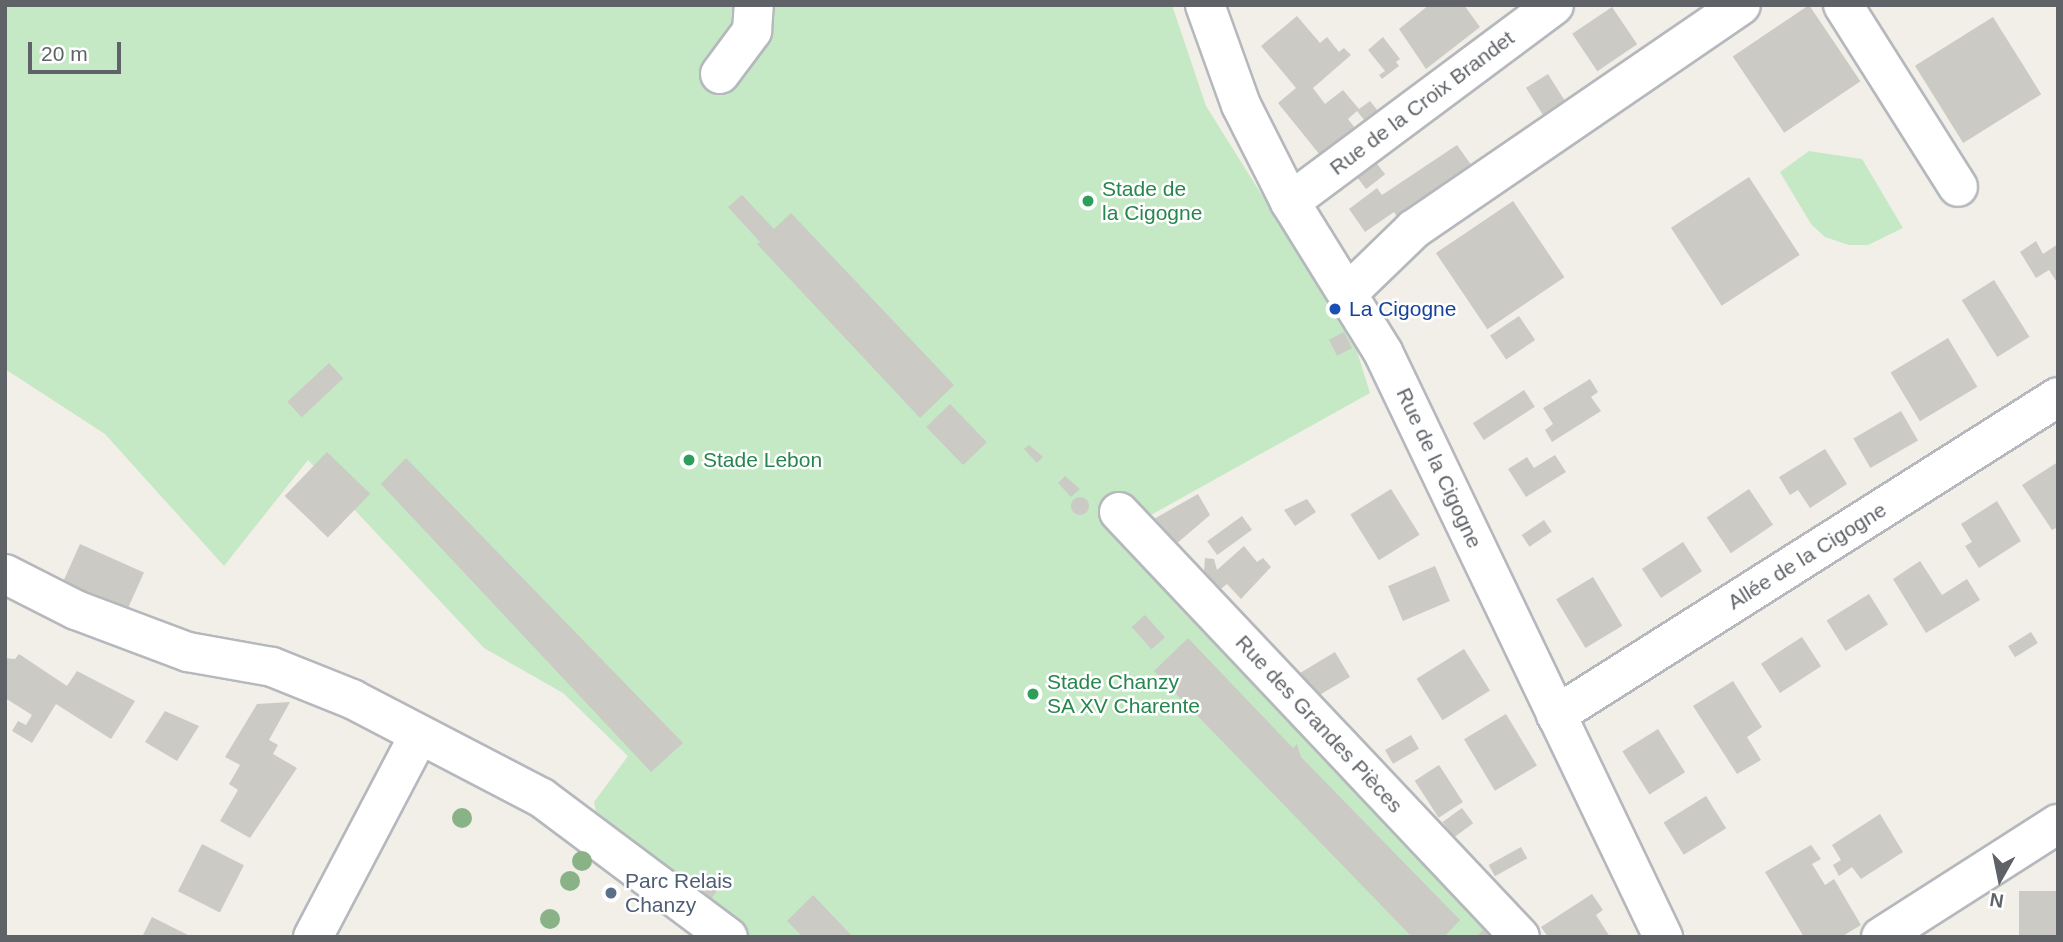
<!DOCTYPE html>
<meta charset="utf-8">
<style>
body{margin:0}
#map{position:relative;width:2063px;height:942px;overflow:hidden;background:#f1efe8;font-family:Helvetica,sans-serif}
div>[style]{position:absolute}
.green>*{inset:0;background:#c5e8c5}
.building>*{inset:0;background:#cccac5;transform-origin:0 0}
.round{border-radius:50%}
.roads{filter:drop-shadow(2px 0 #b5b8bc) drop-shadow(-2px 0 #b5b8bc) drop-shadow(0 2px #b5b8bc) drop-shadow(0 -2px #b5b8bc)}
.minor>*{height:38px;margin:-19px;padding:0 19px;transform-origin:19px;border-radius:19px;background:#fff}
.trees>*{width:20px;height:20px;margin:-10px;border-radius:50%;background:#89b387}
.dots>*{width:19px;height:19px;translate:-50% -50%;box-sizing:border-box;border:4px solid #fff;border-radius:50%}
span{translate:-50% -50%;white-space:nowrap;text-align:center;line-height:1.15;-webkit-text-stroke:5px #fff;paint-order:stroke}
.street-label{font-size:21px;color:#5f6368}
.leisure-label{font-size:21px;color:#27864d}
.left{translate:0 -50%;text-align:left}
.transit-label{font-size:21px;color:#164399}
.service-label{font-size:21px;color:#4e5e75}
.frame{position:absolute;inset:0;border:7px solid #5f6368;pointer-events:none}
.north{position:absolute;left:1965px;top:844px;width:70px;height:70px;-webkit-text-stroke:5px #fff;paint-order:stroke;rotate:189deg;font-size:19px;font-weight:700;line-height:28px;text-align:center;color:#5f6368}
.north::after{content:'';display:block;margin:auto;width:24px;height:32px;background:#5f6368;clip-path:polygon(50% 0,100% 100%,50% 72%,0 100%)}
.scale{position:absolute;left:28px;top:42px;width:93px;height:32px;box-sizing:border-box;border:4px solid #5f6368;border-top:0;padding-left:9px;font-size:21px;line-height:24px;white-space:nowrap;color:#5f6368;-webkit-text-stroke:5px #fff;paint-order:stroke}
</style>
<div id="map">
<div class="green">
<i style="clip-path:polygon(5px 5px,1172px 5px,1206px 106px,1354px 342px,1370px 393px,1124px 530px,1504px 937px,733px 937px,599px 826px,594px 802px,628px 756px,563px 693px,484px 648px,308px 460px,224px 566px,105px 434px,5px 369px)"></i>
<i style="clip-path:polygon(1809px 151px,1862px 159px,1903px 228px,1868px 245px,1849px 245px,1825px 237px,1811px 224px,1780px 172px)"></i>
</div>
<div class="building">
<i style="clip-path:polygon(1429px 5px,1464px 5px,1480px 27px,1426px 69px,1399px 29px)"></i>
<i style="left:1809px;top:5px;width:92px;height:92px;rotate:56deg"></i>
<i style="left:1612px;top:7px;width:45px;height:48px;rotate:56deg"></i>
<i style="clip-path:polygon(1297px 16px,1320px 43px,1327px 37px,1339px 52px,1344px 48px,1351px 55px,1313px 88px,1325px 104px,1343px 90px,1359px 109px,1370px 101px,1378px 111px,1365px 121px,1357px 111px,1348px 119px,1355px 128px,1320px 155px,1278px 103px,1296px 88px,1261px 46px)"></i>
<i style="left:1993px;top:17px;width:91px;height:92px;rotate:58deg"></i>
<i style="clip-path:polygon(1383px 37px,1400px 59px,1396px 62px,1399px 66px,1382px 79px,1379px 75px,1385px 71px,1368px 50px)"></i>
<i style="left:1548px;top:74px;width:34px;height:26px;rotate:58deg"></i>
<i style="clip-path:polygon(1457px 145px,1472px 166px,1398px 218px,1394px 212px,1365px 232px,1349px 209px,1377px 188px,1382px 195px)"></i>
<i style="left:1374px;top:160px;width:18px;height:24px;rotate:52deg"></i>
<i style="left:1749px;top:177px;width:93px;height:93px;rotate:57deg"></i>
<i style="clip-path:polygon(742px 195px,774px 229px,791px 213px,954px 385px,920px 418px,757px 244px,760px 242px,728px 207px)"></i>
<i style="left:1513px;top:201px;width:92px;height:93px;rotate:56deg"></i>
<i style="clip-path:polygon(2036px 241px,2043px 254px,2058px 244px,2058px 284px,2049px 270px,2036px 278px,2020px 252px)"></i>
<i style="left:1994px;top:280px;width:67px;height:38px;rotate:58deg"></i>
<i style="left:1519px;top:316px;width:29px;height:35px;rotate:56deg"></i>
<i style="left:1344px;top:332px;width:18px;height:17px;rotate:63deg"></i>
<i style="left:1948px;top:338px;width:57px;height:67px;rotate:59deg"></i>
<i style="left:329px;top:363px;width:21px;height:57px;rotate:47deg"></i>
<i style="clip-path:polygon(1590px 379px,1598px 392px,1591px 397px,1601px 411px,1552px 442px,1545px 430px,1553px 424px,1543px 408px)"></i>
<i style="left:1524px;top:390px;width:20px;height:61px;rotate:57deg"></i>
<i style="left:950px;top:404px;width:53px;height:33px;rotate:46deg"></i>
<i style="left:1901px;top:411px;width:34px;height:55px;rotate:60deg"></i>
<i style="clip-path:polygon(1029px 445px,1043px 457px,1037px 463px,1024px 449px)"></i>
<i style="clip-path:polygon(1825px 449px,1847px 484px,1810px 508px,1798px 490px,1790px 495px,1779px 477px)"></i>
<i style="left:327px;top:452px;width:60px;height:61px;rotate:44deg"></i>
<i style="clip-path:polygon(1555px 455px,1566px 472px,1526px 497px,1508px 469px,1527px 457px,1534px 468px)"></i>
<i style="clip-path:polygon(406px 458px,683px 743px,651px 772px,381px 484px)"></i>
<i style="clip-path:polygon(2058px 462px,2058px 527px,2052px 530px,2022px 485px)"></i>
<i style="clip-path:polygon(1065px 476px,1080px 489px,1071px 497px,1058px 483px)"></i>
<i style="left:1391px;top:489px;width:54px;height:48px;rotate:58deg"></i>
<i style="left:1749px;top:489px;width:43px;height:51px;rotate:56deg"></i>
<i style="clip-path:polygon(1198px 494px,1210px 515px,1168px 551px,1145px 524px)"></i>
<i class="round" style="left:1071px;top:497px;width:18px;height:18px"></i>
<i style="clip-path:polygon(1307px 499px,1316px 512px,1295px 526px,1284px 510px)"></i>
<i style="clip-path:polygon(1997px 501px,2021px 541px,1979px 568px,1965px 546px,1972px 542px,1961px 524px)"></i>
<i style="left:1242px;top:516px;width:17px;height:43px;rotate:54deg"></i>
<i style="left:1544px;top:520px;width:14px;height:27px;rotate:56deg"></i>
<i style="left:1683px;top:542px;width:35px;height:49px;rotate:57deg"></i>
<i style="left:80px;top:544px;width:70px;height:45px;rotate:24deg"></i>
<i style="clip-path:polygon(1244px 546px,1257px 562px,1263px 558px,1271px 567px,1241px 599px,1227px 584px,1217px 592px,1204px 572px,1205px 558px,1214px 559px,1217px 570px)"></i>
<i style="clip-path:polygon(1920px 561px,1942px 595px,1967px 579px,1980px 600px,1926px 633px,1893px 579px)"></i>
<i style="left:1435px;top:566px;width:38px;height:51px;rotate:67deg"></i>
<i style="left:1593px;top:577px;width:57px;height:43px;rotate:59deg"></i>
<i style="left:1869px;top:594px;width:36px;height:50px;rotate:58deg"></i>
<i style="left:1145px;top:615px;width:30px;height:18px;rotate:48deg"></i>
<i style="left:2031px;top:632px;width:13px;height:27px;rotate:58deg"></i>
<i style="left:1802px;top:637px;width:35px;height:49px;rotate:57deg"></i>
<i style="clip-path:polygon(1188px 638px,1293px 748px,1297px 744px,1301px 757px,1460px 920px,1444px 937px,1412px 937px,1154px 671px)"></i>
<i style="left:1464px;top:649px;width:49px;height:56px;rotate:58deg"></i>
<i style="clip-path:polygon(1335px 652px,1350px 677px,1316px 697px,1295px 676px)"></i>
<i style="clip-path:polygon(19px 654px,67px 686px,77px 671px,135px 701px,111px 739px,56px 704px,32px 743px,12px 731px,18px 721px,26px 725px,32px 715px,5px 698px,5px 658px,15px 659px)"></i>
<i style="clip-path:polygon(1733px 681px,1762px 727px,1747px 737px,1761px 760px,1737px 774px,1693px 706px)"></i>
<i style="clip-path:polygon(290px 702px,269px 740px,278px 745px,273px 754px,297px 768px,250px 838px,220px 821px,238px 790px,229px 784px,240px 765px,225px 757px,257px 704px)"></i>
<i style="clip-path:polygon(165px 711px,199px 726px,177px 761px,145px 742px)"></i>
<i style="left:1506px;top:714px;width:60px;height:49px;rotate:59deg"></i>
<i style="left:1658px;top:729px;width:51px;height:42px;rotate:58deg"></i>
<i style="left:1411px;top:735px;width:16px;height:30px;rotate:60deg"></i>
<i style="left:1439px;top:765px;width:44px;height:29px;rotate:57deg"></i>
<i style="left:1706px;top:796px;width:38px;height:50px;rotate:58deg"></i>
<i style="left:1462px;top:808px;width:19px;height:24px;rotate:54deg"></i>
<i style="clip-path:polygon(1880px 814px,1903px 852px,1861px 879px,1852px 867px,1839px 876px,1833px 865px,1841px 860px,1832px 845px)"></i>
<i style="left:202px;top:844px;width:47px;height:53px;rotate:27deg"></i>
<i style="clip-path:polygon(1811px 845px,1821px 859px,1812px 864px,1825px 885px,1834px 879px,1861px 925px,1841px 937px,1804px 937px,1765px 872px)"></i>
<i style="left:1521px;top:847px;width:13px;height:37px;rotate:61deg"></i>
<i style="left:705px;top:872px;width:21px;height:23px;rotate:37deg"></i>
<i style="left:2058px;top:891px;width:46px;height:39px;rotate:90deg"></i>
<i style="clip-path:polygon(1592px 894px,1603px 910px,1596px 915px,1610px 937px,1548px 937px,1541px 927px)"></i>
<i style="clip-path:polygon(813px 895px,853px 937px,803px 937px,787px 921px)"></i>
<i style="clip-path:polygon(152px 917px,192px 937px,142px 937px)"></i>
<i style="clip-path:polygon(1483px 930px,1490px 937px,1476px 937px)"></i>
</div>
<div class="roads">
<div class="minor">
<i style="left:1205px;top:5px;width:106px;rotate:70.2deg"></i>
<i style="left:1241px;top:105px;width:109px;rotate:63.2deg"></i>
<i style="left:1290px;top:202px;width:176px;rotate:58.2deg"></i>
<i style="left:1383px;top:352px;width:649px;rotate:64.42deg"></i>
<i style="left:1843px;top:5px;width:215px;rotate:57.7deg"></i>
<i style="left:720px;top:74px;width:54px;rotate:-53.3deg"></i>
<i style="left:752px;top:31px;width:26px;rotate:-86deg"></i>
<i style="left:1290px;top:202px;width:329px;rotate:-36.7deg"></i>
<i style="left:1348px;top:293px;width:92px;rotate:-44.1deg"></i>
<i style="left:1414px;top:229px;width:396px;rotate:-34.4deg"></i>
<i style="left:1119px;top:512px;width:584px;rotate:46.66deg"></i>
<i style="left:5px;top:574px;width:80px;rotate:26.9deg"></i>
<i style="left:76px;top:610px;width:120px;rotate:20.6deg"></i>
<i style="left:188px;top:652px;width:85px;rotate:10.1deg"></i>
<i style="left:272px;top:667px;width:86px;rotate:21.8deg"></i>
<i style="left:352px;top:699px;width:214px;rotate:27.5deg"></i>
<i style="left:542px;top:798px;width:232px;rotate:36.8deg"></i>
<i style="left:1556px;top:715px;width:594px;rotate:-32.35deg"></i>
<i style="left:313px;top:937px;width:228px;rotate:-62.3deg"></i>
<i style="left:1881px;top:937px;width:210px;rotate:-32.6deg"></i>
</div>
</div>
<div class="trees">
<i style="left:462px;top:818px"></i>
<i style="left:582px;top:861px"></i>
<i style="left:570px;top:881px"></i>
<i style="left:550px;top:919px"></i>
</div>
<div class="dots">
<i style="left:1088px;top:201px;background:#2e9e5b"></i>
<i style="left:1335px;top:309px;background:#1a4fb4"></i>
<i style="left:689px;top:460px;background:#2e9e5b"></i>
<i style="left:1033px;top:694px;background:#2e9e5b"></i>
<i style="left:611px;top:893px;background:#5c6f8a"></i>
</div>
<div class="street-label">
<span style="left:1422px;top:103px;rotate:-37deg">Rue de la Croix Brandet</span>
<span style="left:1439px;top:468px;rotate:65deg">Rue de la Cigogne</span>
<span style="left:1807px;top:556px;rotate:-32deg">Allée de la Cigogne</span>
<span style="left:1319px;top:724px;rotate:47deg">Rue des Grandes Pièces</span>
</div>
<div class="leisure-label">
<span class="left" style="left:1102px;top:201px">Stade de<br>la Cigogne</span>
<span class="left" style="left:703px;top:460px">Stade Lebon</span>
<span class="left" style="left:1047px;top:694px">Stade Chanzy<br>SA XV Charente</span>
</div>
<div class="transit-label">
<span class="left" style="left:1349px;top:309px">La Cigogne</span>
</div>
<div class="service-label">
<span class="left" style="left:625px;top:893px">Parc Relais<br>Chanzy</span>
</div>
<div class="frame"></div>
<div class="north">N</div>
<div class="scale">20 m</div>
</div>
